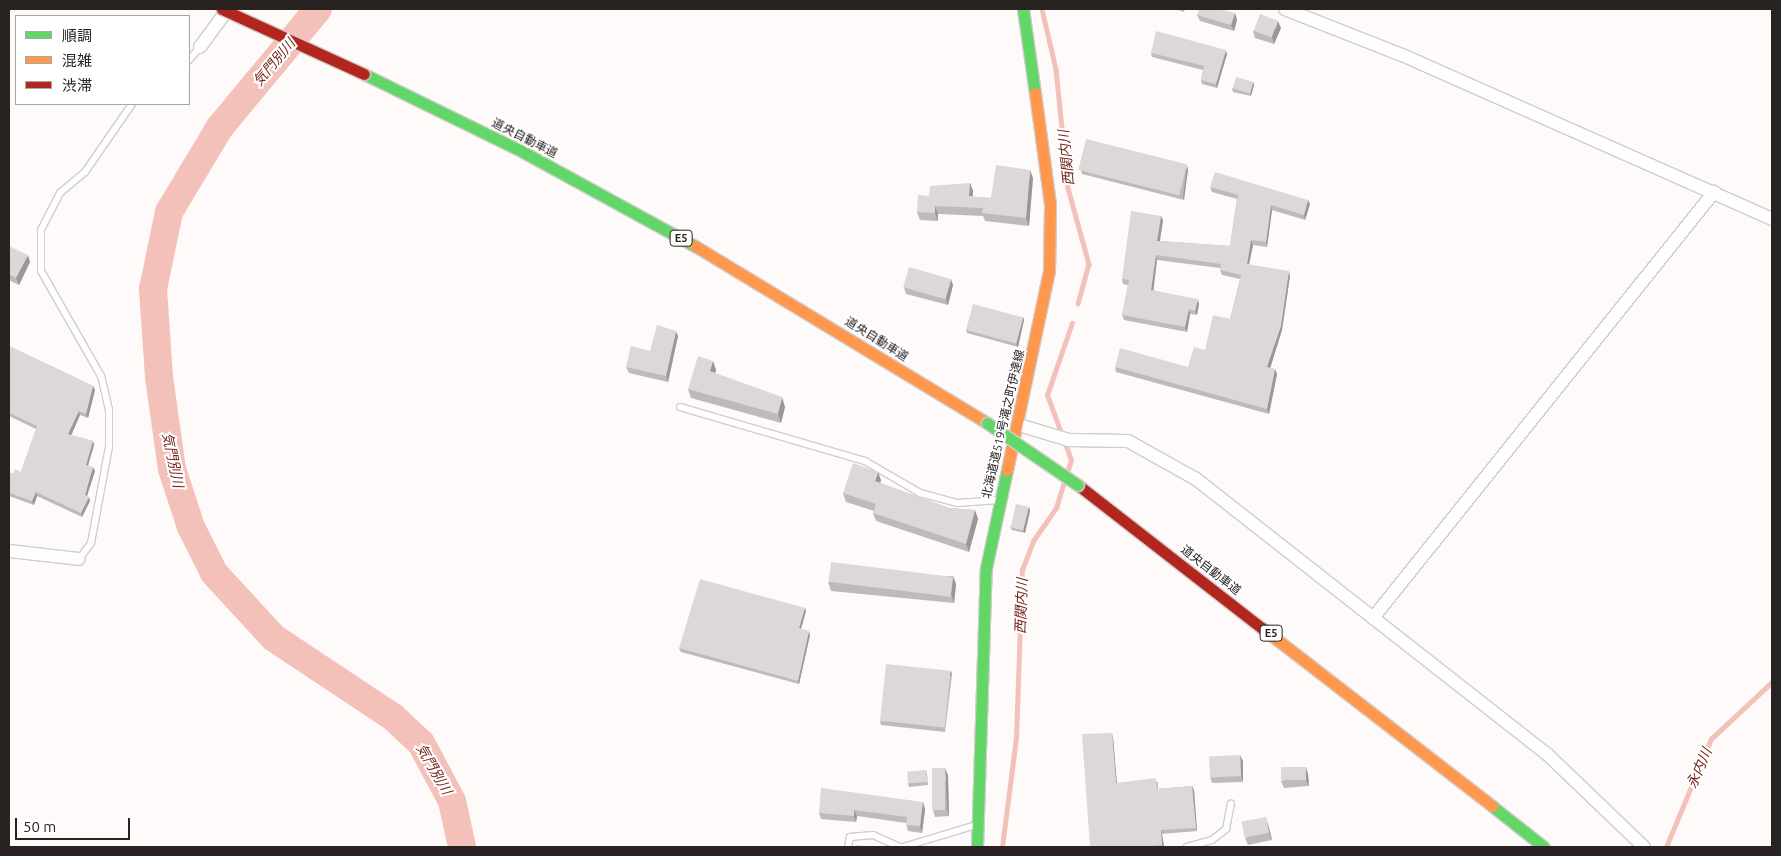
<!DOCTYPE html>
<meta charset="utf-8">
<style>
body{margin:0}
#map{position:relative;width:1781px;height:856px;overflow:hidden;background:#fefaf9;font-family:Ubuntu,"Noto Sans JP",sans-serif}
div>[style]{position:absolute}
.stream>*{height:4.5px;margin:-2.25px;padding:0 2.25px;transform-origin:2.25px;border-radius:2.25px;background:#f3c1b9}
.river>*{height:28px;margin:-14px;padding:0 14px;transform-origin:14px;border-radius:14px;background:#f3c1b9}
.roads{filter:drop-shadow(1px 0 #d1cdcc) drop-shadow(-1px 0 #d1cdcc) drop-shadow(0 1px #d1cdcc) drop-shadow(0 -1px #d1cdcc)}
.lane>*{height:6px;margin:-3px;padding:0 3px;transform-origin:3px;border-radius:3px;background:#fffefe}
.street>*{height:12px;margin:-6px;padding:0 6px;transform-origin:6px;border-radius:6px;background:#fffefe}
.fast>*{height:11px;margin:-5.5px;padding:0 5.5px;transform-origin:5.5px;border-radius:5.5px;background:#63d668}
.slow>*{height:11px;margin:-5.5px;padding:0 5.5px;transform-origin:5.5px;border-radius:5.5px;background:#ff974d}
.jam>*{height:11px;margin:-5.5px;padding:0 5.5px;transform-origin:5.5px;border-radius:5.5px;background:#b3261e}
.bridges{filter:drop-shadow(1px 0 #d1cdcc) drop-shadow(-1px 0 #d1cdcc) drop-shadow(0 1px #d1cdcc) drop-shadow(0 -1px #d1cdcc)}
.fast-bridge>*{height:11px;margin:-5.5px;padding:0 5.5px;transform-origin:5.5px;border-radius:5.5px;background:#63d668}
.jam-bridge>*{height:11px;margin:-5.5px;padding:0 5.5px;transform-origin:5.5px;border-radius:5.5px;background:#b3261e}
.wall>*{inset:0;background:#bebaba}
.shaded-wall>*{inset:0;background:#9b9797;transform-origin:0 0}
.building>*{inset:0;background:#ddd8d8;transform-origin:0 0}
span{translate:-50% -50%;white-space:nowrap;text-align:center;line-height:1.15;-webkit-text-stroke:4px #fff;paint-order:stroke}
.shield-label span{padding:1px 4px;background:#fff;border:1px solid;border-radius:4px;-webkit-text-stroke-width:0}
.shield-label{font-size:11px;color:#282221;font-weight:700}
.street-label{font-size:12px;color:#282221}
.water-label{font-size:14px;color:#75251c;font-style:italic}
.frame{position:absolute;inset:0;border:10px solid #282221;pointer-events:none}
.legend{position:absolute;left:15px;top:15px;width:175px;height:90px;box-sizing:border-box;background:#fff;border:1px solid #a9a7a6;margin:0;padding:6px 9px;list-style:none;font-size:15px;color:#282221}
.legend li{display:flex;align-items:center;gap:10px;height:25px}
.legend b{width:25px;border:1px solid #a9a7a6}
.scale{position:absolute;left:15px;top:818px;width:115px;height:22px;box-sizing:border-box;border:2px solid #282221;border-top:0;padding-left:6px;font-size:15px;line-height:18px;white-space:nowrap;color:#282221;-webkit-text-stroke:4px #fff;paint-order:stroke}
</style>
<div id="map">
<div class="stream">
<i style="left:1042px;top:9px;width:62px;rotate:76.9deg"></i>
<i style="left:1056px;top:69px;width:120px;rotate:84.2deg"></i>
<i style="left:1068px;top:188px;width:79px;rotate:74.6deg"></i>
<i style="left:1089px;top:264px;width:41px;rotate:105.4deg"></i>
<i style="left:1068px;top:470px;width:10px;rotate:-73deg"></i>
<i style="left:1071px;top:460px;width:69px;rotate:-110.3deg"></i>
<i style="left:1047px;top:395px;width:76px;rotate:-70.9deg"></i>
<i style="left:1002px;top:847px;width:110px;rotate:-82.7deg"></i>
<i style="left:1016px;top:738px;width:168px;rotate:-88deg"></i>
<i style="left:1022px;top:570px;width:31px;rotate:-69deg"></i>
<i style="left:1033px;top:541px;width:40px;rotate:-55.1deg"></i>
<i style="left:1056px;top:508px;width:24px;rotate:-73deg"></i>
<i style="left:1666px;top:847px;width:117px;rotate:-67.4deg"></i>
<i style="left:1711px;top:739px;width:83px;rotate:-43.1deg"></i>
</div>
<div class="river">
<i style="left:318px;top:9px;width:153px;rotate:129.7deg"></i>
<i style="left:220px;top:127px;width:99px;rotate:121deg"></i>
<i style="left:169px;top:212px;width:79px;rotate:101.7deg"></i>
<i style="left:153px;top:289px;width:88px;rotate:86.1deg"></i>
<i style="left:159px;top:377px;width:93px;rotate:82deg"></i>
<i style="left:172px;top:469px;width:61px;rotate:71.9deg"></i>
<i style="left:191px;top:527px;width:51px;rotate:63.4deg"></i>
<i style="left:214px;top:573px;width:88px;rotate:47.3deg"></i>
<i style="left:274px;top:638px;width:143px;rotate:33.6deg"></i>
<i style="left:393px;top:717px;width:38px;rotate:43deg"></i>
<i style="left:421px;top:743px;width:66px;rotate:61.9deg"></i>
<i style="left:452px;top:801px;width:47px;rotate:77.7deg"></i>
</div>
<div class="roads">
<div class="lane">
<i style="left:189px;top:60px;width:17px;rotate:-50deg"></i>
<i style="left:680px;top:407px;width:193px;rotate:16.3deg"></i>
<i style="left:865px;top:461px;width:64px;rotate:30.2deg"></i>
<i style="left:920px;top:493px;width:39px;rotate:15deg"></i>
<i style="left:958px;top:503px;width:40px;rotate:-4.3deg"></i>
<i style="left:79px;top:559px;width:20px;rotate:-53deg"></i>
<i style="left:91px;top:543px;width:98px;rotate:-79.4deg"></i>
<i style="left:109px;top:447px;width:37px;rotate:-90deg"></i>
<i style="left:109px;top:410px;width:35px;rotate:-103deg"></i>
<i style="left:101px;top:376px;width:121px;rotate:-119.7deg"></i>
<i style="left:41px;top:271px;width:41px;rotate:-90deg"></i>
<i style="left:41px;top:230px;width:42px;rotate:-62.8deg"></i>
<i style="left:60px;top:193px;width:33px;rotate:-40deg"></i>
<i style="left:85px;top:172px;width:83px;rotate:-55.3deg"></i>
<i style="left:848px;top:847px;width:10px;rotate:-79deg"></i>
<i style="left:850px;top:837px;width:23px;rotate:-5deg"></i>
<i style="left:873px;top:835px;width:30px;rotate:24deg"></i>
<i style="left:903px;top:847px;width:76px;rotate:-16.8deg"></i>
<i style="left:1187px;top:847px;width:26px;rotate:-16deg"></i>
<i style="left:1212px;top:840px;width:18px;rotate:-38deg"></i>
<i style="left:1226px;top:829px;width:26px;rotate:-79deg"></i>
</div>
<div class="street">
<i style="left:1285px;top:9px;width:126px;rotate:21.5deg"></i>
<i style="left:1402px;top:55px;width:405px;rotate:23.9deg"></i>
<i style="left:200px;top:47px;width:47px;rotate:-53.6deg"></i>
<i style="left:1019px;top:425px;width:52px;rotate:16.7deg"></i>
<i style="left:1069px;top:440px;width:59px;rotate:1deg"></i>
<i style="left:1128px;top:441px;width:78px;rotate:29.2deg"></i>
<i style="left:1196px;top:479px;width:446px;rotate:38.1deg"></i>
<i style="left:1547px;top:754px;width:134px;rotate:43.8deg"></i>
<i style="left:9px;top:551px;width:70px;rotate:6.5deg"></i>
<i style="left:1373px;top:618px;width:546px;rotate:-51.32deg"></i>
</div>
<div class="fast">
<i style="left:1023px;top:9px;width:85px;rotate:81.9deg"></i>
<i style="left:364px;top:74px;width:179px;rotate:26.1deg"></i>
<i style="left:525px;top:153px;width:194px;rotate:28.7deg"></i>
<i style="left:1492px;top:806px;width:66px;rotate:38.3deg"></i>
<i style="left:977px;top:847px;width:279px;rotate:-88.2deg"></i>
<i style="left:986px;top:568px;width:100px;rotate:-77.9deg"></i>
</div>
<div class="slow">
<i style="left:695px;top:246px;width:341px;rotate:31.2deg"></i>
<i style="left:1007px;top:470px;width:203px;rotate:-78.1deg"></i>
<i style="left:1049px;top:271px;width:67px;rotate:-89.1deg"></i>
<i style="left:1050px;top:204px;width:112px;rotate:-97.7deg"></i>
<i style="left:1262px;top:628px;width:291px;rotate:37.7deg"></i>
</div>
<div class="jam">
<i style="left:1078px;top:485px;width:233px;rotate:37.9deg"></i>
</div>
</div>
<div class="bridges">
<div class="fast-bridge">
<i style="left:987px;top:423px;width:110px;rotate:34.3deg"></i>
</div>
<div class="jam-bridge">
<i style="left:222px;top:9px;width:156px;rotate:24.6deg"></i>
</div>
</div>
<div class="wall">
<i style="clip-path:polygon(1175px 9px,1185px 9px,1184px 12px)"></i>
<i style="clip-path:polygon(1235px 13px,1237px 20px,1234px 31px,1200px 21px,1197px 15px)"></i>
<i style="clip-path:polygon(1281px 28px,1274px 44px,1255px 38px,1253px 31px)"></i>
<i style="clip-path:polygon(1151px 53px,1227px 54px,1217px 88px,1202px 84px,1201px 80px,1203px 70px,1152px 57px)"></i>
<i style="clip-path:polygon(1253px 82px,1254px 85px,1251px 96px,1233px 92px,1232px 88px)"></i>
<i style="clip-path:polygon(1188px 169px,1184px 200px,1082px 174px,1081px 171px)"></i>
<i style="clip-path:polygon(1033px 178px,1029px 226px,985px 221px,983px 216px,938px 214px,938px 221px,920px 220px,917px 212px,970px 183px,973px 191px,973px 197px,991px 198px)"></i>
<i style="clip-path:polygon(1210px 187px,1310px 204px,1305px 220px,1272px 210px,1267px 247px,1253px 245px,1249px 265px,1290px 276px,1282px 330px,1270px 368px,1275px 369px,1277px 374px,1269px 414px,1116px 372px,1115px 367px,1188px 367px,1205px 350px,1230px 319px,1240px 279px,1222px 275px,1220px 270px,1220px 268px,1157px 260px,1153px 290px,1199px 304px,1197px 315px,1190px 314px,1187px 332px,1124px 320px,1122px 315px,1128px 285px,1123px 284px,1122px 279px,1161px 216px,1163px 220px,1160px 241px,1230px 246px,1237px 199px,1212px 192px)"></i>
<i style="clip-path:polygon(9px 246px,30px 262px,19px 285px,9px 280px)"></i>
<i style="clip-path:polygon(953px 285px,948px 305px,906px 294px,904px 287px)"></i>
<i style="clip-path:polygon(1023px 317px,1024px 320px,1018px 347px,967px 333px,966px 330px)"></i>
<i style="clip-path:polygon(678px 336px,668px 382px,629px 373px,626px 367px,650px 351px)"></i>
<i style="clip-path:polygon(9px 346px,93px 386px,95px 390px,88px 418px,80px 415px,71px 435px,93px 441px,94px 445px,88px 465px,95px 471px,87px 496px,90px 501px,82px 517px,37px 496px,34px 505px,9px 496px,9px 472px,13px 474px,21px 472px,36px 429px,9px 416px)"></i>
<i style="clip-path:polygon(713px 361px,716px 370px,715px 373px,785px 407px,781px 423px,691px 398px,688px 389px)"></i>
<i style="clip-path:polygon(881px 480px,880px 483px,949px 508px,975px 510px,978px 519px,969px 552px,876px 521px,873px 513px,874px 511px,846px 502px,843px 493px)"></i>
<i style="clip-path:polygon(1029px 507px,1030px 511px,1025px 533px,1012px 530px,1010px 527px)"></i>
<i style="clip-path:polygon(953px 576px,956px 584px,954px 603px,831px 591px,828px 582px)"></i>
<i style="clip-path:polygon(805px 608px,806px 611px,801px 629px,810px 635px,799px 684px,681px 652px,679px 648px)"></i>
<i style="clip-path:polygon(951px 671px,952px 675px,945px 732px,881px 725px,880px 721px)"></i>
<i style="clip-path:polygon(1113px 737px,1117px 783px,1158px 782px,1158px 789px,1192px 786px,1194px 790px,1197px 831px,1162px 834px,1164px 847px,1090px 847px)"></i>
<i style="clip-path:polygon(1243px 761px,1243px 782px,1212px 783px,1210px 777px)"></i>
<i style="clip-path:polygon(926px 770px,927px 774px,928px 785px,909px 787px,908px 783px)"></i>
<i style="clip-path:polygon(1308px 774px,1309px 786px,1284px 788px,1281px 781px)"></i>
<i style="clip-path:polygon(948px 775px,949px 816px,935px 817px,933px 810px)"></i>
<i style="clip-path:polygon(923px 802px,925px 809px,922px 833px,908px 831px,906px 823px,857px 816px,856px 822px,821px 819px,819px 813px)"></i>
<i style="clip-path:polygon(1268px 824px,1272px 840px,1248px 845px,1245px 838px)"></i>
</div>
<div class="shaded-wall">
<i style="clip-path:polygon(1235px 13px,1237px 20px,1234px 31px,1231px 25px)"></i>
<i style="clip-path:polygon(1278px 21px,1281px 28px,1274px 44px,1272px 37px)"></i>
<i style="clip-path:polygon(1226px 50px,1227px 54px,1217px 88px,1216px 84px)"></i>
<i style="clip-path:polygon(1253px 82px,1254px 85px,1251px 96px,1250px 93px)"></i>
<i style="clip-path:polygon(1187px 165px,1188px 169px,1184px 200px,1183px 197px)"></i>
<i style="clip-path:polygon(1030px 170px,1033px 178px,1029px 226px,1026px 218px)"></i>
<i style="clip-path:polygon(970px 183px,973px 191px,972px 204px,969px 196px)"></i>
<i style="clip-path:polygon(1308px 200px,1310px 204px,1305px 220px,1304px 215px)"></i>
<i style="clip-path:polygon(1271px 205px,1272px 210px,1267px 247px,1266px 242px)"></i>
<i style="clip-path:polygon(935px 206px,938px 214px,938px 221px,935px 213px)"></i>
<i style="clip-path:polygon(1161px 216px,1163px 220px,1159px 246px,1157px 241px)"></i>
<i style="clip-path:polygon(1251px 240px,1253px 245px,1248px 269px,1247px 264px)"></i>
<i style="clip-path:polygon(28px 255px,30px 262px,19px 285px,16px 278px)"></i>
<i style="clip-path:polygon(1156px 255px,1157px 260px,1153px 294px,1151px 290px)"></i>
<i style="clip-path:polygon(1289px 271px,1290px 276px,1282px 330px,1269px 372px,1267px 367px)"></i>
<i style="clip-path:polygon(951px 279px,953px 285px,948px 305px,945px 298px)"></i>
<i style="clip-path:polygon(1198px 299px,1199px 304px,1197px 315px,1195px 311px)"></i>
<i style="clip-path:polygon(1189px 309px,1190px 314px,1187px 332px,1185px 327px)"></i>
<i style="clip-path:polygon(1023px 317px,1024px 320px,1018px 347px,1016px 344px)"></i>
<i style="clip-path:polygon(676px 331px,678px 336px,668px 382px,666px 376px)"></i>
<i style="clip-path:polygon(713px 361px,716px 370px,713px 381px,710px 371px)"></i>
<i style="clip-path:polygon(1275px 369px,1277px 374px,1269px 414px,1267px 409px)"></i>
<i style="clip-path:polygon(93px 386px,95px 390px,88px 418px,86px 414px)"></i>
<i style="clip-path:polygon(782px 397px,785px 407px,781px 423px,778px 414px)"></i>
<i style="clip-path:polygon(79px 411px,80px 415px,70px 438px,68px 434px)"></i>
<i style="clip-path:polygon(93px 441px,94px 445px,87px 469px,86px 465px)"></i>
<i style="clip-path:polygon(93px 467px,95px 471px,86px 499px,85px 495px)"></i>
<i style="clip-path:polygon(878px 472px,881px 480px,878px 489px,875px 481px)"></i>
<i style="clip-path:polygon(36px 492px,37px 496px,34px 505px,32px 501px)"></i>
<i style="clip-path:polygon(89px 497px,90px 501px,82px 517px,81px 513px)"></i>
<i style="clip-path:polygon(1029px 507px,1030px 511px,1025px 533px,1023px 530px)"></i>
<i style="clip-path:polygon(975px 510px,978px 519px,969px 552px,966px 544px)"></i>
<i style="clip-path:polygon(953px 576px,956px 584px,954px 603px,951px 594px)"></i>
<i style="clip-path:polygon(805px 608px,806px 611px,800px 632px,799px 628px)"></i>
<i style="clip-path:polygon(809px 631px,810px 635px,799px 684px,798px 681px)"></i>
<i style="left:951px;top:671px;width:4px;height:57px;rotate:76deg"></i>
<i style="clip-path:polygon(1112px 733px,1113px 737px,1117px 787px,1116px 783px)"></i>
<i style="clip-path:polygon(1240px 755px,1243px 761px,1243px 782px,1241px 776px)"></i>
<i style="clip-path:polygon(1306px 767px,1308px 774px,1309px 786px,1306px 780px)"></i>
<i style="clip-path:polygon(945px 768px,948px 775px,949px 816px,947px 809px)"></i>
<i style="clip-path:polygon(1192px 786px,1194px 790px,1197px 831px,1196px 828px)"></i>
<i style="clip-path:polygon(923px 802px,925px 809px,922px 833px,920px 826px)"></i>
<i style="clip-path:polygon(854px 810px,857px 816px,856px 822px,854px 816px)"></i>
<i style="clip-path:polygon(1266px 817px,1268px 824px,1272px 840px,1269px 833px)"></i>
<i style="clip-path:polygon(1161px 830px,1162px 834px,1164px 847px,1162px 845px)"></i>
</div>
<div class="building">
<i style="clip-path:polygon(1199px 9px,1219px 9px,1235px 13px,1231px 25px,1197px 15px)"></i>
<i style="left:1260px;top:14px;width:19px;height:18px;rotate:21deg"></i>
<i style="clip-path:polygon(1156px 31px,1226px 50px,1216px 84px,1201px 80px,1204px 66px,1151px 53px)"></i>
<i style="left:1236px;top:77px;width:18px;height:12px;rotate:16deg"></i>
<i style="left:1086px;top:139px;width:104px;height:32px;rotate:14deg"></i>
<i style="clip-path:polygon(996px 165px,1030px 170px,1026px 218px,982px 213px,983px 208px,935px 206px,935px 213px,917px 212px,918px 195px,929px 196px,930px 186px,970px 183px,969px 196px,991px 198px)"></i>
<i style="clip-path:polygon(1215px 172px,1308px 200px,1304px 215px,1271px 205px,1266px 242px,1251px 240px,1247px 264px,1289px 271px,1281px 326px,1267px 367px,1275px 369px,1267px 409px,1115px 367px,1120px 348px,1188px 367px,1194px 347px,1205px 350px,1213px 315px,1230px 319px,1241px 275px,1220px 270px,1221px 264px,1156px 255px,1151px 290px,1198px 299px,1195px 311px,1189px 309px,1185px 327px,1122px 315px,1129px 280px,1122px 279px,1131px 211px,1161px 216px,1157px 241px,1230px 246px,1238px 195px,1210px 187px)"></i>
<i style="clip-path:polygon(9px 246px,28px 255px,16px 278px,9px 274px)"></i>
<i style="left:909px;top:267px;width:44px;height:21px;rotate:16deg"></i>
<i style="left:973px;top:304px;width:52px;height:27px;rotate:15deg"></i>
<i style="clip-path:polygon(657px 325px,676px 331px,666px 376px,626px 367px,631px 346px,650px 351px)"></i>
<i style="clip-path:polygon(9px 346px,93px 386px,86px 414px,79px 411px,68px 434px,93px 441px,86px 465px,93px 467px,85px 495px,89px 497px,81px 513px,36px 492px,32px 501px,9px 493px,9px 472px,13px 474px,15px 469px,21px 472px,37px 426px,9px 413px)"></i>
<i style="clip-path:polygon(698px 356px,713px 361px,710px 371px,782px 397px,778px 414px,688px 389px)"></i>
<i style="clip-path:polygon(853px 463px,878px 472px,875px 481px,949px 508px,975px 510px,966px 544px,873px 513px,876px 504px,843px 493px)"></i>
<i style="left:1016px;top:504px;width:13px;height:24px;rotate:13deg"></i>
<i style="left:831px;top:562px;width:123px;height:20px;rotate:7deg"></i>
<i style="clip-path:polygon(700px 579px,805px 608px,799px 628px,809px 631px,798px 681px,679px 648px)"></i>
<i style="left:886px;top:664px;width:65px;height:57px;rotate:6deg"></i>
<i style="clip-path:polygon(1112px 733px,1116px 783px,1156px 778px,1157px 789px,1192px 786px,1196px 828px,1161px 830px,1162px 845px,1140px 847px,1090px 847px,1082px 734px)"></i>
<i style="left:1240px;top:755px;width:21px;height:31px;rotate:87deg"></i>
<i style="left:1306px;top:767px;width:13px;height:25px;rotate:90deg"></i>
<i style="left:932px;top:768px;width:13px;height:42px"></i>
<i style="left:926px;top:770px;width:12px;height:19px;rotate:85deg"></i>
<i style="clip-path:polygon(821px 788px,923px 802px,920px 826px,906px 825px,907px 817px,854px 810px,854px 816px,819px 813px)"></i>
<i style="left:1266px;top:817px;width:16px;height:25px;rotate:79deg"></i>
<i style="clip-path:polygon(857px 845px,872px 847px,856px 847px)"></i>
</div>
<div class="shield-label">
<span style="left:681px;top:238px">E5</span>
<span style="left:1271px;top:633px">E5</span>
</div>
<div class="street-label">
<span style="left:525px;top:138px;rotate:27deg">道央自動車道</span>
<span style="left:877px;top:339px;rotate:32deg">道央自動車道</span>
<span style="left:1003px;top:424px;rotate:-77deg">北海道道519号滝之町伊達線</span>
<span style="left:1211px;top:570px;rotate:38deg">道央自動車道</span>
</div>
<div class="water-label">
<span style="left:274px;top:62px;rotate:-50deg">気門別川</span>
<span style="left:1066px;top:158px;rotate:-96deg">西関内川</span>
<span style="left:173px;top:460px;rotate:78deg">気門別川</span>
<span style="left:1021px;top:606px;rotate:-88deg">西関内川</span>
<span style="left:1699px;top:768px;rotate:-67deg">永内川</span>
<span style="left:434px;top:769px;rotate:60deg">気門別川</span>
</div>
<div class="frame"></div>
<ul class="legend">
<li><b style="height:6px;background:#63d668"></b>順調</li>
<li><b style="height:6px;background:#ff974d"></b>混雑</li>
<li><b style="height:6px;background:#b3261e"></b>渋滞</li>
</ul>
<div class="scale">50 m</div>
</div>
